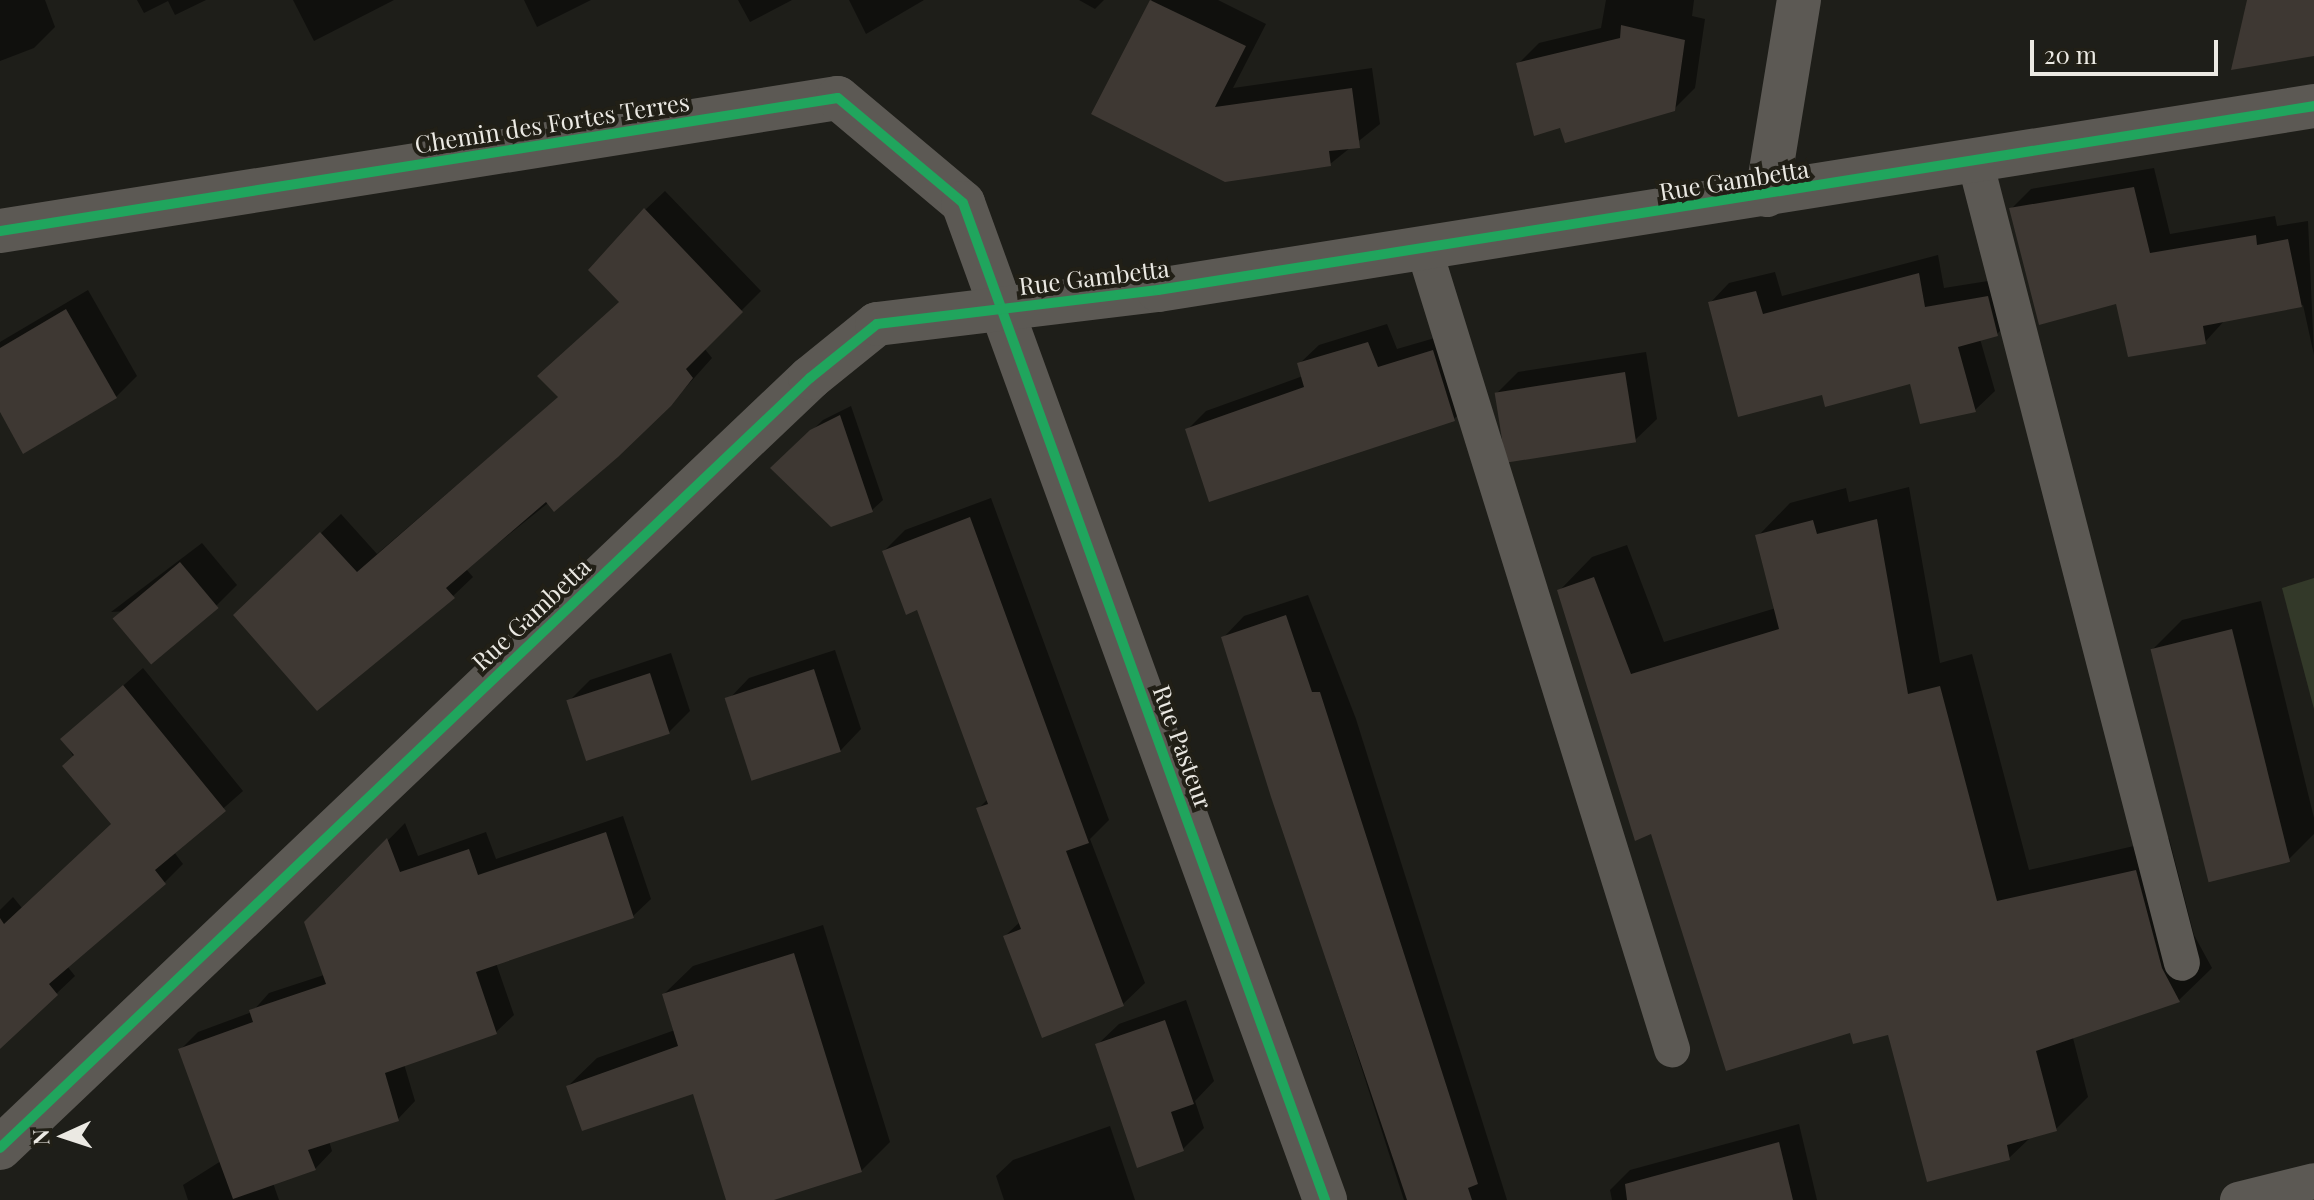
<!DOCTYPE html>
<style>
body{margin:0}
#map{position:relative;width:2314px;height:1200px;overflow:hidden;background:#1e1e19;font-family:"Playfair Display",serif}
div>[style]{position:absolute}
.green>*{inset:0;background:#333929}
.shadow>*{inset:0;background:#0007}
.building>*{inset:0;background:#3e3833;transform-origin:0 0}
.service>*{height:36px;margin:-18px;padding:0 18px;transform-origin:18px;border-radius:18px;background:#5c5954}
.minor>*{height:44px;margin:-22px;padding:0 22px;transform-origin:22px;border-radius:22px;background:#5c5954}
.cycleway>*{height:10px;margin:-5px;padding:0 5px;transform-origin:5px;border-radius:5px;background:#20a55d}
span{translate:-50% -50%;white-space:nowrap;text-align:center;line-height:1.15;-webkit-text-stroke:8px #211f16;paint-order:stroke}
.street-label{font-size:24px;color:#ebe9e3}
.north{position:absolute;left:24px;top:1096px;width:80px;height:80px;-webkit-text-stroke:6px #211f16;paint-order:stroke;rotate:267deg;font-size:22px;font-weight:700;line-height:32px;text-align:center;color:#ebe9e3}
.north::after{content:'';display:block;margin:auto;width:28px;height:36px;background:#ebe9e3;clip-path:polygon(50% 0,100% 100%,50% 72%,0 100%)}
.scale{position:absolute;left:2030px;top:40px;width:188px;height:36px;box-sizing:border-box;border:4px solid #ebe9e3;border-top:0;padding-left:10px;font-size:24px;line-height:28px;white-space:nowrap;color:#ebe9e3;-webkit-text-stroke:6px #211f16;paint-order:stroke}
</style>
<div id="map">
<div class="green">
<i style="clip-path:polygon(2314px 578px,2314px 709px,2282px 588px)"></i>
</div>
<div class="shadow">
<i style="clip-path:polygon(0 0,45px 0,55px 27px,34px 48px,0 61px)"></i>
<i style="clip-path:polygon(137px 0,206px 0,175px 15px,168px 1px,144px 13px)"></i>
<i style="clip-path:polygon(293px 0,394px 0,314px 41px)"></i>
<i style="clip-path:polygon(524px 0,591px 0,537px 27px)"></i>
<i style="clip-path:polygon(738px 0,792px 0,750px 22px)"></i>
<i style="clip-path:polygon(849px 0,924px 0,866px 34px)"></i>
<i style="clip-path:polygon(1079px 0,1104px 0,1095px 9px)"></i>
<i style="clip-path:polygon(1152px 0,1218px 0,1266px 24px,1233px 88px,1372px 68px,1380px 124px,1330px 164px,1094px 113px)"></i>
<i style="clip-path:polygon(1606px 0,1694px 0,1692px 16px,1705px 19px,1695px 88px,1674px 109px,1561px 126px,1518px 64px,1539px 43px,1601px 28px)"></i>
<i style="clip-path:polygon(2154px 168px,2170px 234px,2275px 216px,2277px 226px,2308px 221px,2314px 355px,2303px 305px,2225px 320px,2205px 342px,2118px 302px,2011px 209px,2031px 189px)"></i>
<i style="clip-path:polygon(665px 191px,761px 291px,704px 348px,712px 358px,670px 405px,466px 569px,473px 577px,453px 596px,255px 596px,341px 514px,377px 554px,560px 396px,621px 301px,645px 210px)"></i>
<i style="clip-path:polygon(1938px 255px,1944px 288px,2007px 278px,2017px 314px,1997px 334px,1980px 339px,1995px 391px,1975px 410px,1911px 381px,1824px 392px,1710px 303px,1729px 283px,1775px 272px,1782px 296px)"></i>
<i style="clip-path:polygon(88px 290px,137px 376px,116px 397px,0 408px,0 342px)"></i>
<i style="clip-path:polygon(1387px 324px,1397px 349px,1452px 333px,1473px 400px,1454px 419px,1187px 430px,1206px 411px,1303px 376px,1299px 364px,1319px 345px)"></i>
<i style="clip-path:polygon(1646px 352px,1657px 419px,1635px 440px,1497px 393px,1518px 372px)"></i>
<i style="clip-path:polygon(851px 406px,883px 500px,872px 510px,773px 468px,823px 420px)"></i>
<i style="clip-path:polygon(1909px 487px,1940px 663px,1972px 654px,2029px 870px,2169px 838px,2194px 935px,2212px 968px,2179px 1000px,2073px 1038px,2088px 1097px,2056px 1129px,2031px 1137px,2009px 1158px,1889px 1032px,1851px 1030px,1653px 832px,1560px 590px,1592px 557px,1627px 545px,1664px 642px,1776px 608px,1758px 536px,1790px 503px,1846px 488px,1849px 502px)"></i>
<i style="clip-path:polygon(991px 498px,1109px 820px,1090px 839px,1145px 983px,1123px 1004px,1043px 1035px,1005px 936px,1020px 922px,979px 808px,988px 799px,919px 608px,884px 551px,905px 530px)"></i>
<i style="clip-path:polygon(202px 543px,237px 585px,216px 606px,111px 612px)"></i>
<i style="clip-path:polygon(1308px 595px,1356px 719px,1507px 1200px,1404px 1200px,1223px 638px,1244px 616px)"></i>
<i style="clip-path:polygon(2261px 601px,2314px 818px,2314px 834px,2288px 860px,2152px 650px,2182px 620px)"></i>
<i style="clip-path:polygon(835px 650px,861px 729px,840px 751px,728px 700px,749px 678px)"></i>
<i style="clip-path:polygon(671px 653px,690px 711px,669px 732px,569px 701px,590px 680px)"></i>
<i style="clip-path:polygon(143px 668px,243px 791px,174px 852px,183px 864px,165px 882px,67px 966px,75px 976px,56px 994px,0 1025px,0 910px,13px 897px,22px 908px,113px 824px,63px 739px)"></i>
<i style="clip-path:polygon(623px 816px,651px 899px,633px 916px,496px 963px,514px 1015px,496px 1032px,404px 1064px,415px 1101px,398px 1119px,329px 1141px,332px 1151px,315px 1169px,273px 1183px,279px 1200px,188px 1200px,183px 1185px,221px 1161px,181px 1049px,198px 1032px,252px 1012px,269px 993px,324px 975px,307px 923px,405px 823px,418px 856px,486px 832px,496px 859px)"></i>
<i style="clip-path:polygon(823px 925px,890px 1142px,861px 1171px,767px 1200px,728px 1200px,694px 1091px,568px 1086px,597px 1058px,675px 1030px,664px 994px,693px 966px)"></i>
<i style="clip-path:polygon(1186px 1000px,1214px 1081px,1195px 1101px,1204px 1128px,1183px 1149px,1097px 1045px,1119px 1024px)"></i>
<i style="clip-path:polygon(1799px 1124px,1817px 1200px,1612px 1200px,1610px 1190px,1630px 1170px)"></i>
<i style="clip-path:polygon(1110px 1126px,1135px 1200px,1004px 1200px,996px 1176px,1013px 1160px)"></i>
</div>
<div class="building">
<i style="clip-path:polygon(1150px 0,1246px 46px,1215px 107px,1352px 88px,1360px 148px,1329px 151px,1331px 166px,1225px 182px,1091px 114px)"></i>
<i style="clip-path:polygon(2247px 0,2314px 0,2314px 56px,2231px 70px)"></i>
<i style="clip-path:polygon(1621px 25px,1685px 40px,1675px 111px,1565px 143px,1560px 128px,1534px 136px,1516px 63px,1620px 38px)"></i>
<i style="clip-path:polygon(2134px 187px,2150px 253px,2256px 235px,2257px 245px,2288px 239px,2302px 307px,2203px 326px,2206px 344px,2128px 357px,2116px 304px,2039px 325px,2009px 208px)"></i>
<i style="clip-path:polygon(644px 208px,743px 312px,686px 369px,693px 378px,671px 406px,618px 457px,554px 512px,546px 502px,446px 588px,455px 598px,317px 711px,233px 615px,320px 532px,357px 572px,558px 397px,537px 376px,619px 302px,588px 270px)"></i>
<i style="clip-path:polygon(1919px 273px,1925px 307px,1988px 296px,1998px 336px,1958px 347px,1976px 412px,1920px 424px,1910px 384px,1825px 407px,1822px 395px,1738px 417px,1708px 302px,1756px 291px,1763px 314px)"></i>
<i style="clip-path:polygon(66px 309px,117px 398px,23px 454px,0 412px,0 348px)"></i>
<i style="clip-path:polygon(1368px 342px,1378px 367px,1433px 350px,1455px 421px,1209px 502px,1185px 429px,1304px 387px,1297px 363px)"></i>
<i style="left:1625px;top:372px;width:71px;height:132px;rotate:81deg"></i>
<i style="clip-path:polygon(840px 415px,873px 512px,831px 527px,770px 468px,810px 430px)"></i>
<i style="clip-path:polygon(970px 517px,1089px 843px,1066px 851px,1124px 1006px,1042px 1038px,1003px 936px,1021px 929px,976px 808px,988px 804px,917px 610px,906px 615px,882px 551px)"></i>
<i style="clip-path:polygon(1877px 519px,1908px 694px,1940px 686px,1997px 901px,2136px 870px,2162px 968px,2180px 1002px,2036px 1051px,2057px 1131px,2007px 1145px,2010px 1160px,1927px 1182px,1888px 1035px,1853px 1044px,1850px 1033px,1726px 1071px,1651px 834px,1635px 841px,1557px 590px,1594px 577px,1631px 674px,1779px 629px,1755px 535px,1813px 520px,1817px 534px)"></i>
<i style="left:180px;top:562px;width:60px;height:88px;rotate:50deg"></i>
<i style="clip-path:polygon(1286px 615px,1312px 692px,1320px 692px,1478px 1184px,1468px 1188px,1472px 1200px,1407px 1200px,1271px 797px,1221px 637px)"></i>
<i style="left:2232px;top:629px;width:240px;height:84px;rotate:76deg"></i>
<i style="left:814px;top:669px;width:87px;height:94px;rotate:72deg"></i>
<i style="left:650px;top:673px;width:64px;height:88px;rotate:72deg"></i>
<i style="clip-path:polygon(123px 685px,226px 811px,155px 870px,166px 884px,49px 984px,58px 995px,0 1049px,0 918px,4px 924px,111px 824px,62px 766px,74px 755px,60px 739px)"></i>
<i style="clip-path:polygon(606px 832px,634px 918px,476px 972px,497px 1034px,385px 1073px,399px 1121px,308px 1150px,316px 1170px,233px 1199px,178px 1049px,253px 1022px,249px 1010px,326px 984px,304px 922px,387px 838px,400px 872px,469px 849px,478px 875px)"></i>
<i style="clip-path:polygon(794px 953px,862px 1172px,774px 1200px,726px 1200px,693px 1094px,582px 1131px,566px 1086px,678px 1046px,662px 994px)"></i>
<i style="clip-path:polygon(1165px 1020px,1194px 1104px,1171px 1112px,1184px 1151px,1137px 1168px,1095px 1044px)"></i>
<i style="clip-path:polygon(1779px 1142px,1793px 1200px,1627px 1200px,1625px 1184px)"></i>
</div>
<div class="service">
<i style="left:1975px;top:161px;width:828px;rotate:75.53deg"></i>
<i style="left:1424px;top:249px;width:838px;rotate:72.78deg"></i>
<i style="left:2238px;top:1200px;width:78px;rotate:-14deg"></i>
</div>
<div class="minor">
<i style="left:1767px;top:195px;width:198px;rotate:-80.7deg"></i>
<i style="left:0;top:231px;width:848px;rotate:-9.02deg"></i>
<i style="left:838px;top:98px;width:163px;rotate:40deg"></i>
<i style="left:963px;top:203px;width:1061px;rotate:70.04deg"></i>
<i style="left:0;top:1148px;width:1118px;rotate:-43.55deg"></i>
<i style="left:810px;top:378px;width:86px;rotate:-38.9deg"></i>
<i style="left:877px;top:324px;width:283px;rotate:-6.9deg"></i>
<i style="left:1158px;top:290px;width:1171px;rotate:-9.04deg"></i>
</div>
<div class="cycleway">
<i style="left:0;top:231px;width:848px;rotate:-9.02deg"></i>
<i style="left:838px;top:98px;width:163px;rotate:40deg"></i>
<i style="left:963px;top:203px;width:1061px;rotate:70.04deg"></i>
<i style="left:0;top:1148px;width:1118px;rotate:-43.55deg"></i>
<i style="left:810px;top:378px;width:86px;rotate:-38.9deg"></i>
<i style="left:877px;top:324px;width:283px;rotate:-6.9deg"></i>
<i style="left:1158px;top:290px;width:1171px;rotate:-9.04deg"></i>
</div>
<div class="street-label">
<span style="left:552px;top:123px;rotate:-9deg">Chemin des Fortes Terres</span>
<span style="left:1734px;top:180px;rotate:-9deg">Rue Gambetta</span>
<span style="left:1094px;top:277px;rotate:-7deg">Rue Gambetta</span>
<span style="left:531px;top:614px;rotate:-43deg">Rue Gambetta</span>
<span style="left:1183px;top:747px;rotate:70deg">Rue Pasteur</span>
</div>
<div class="north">N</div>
<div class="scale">20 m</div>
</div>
